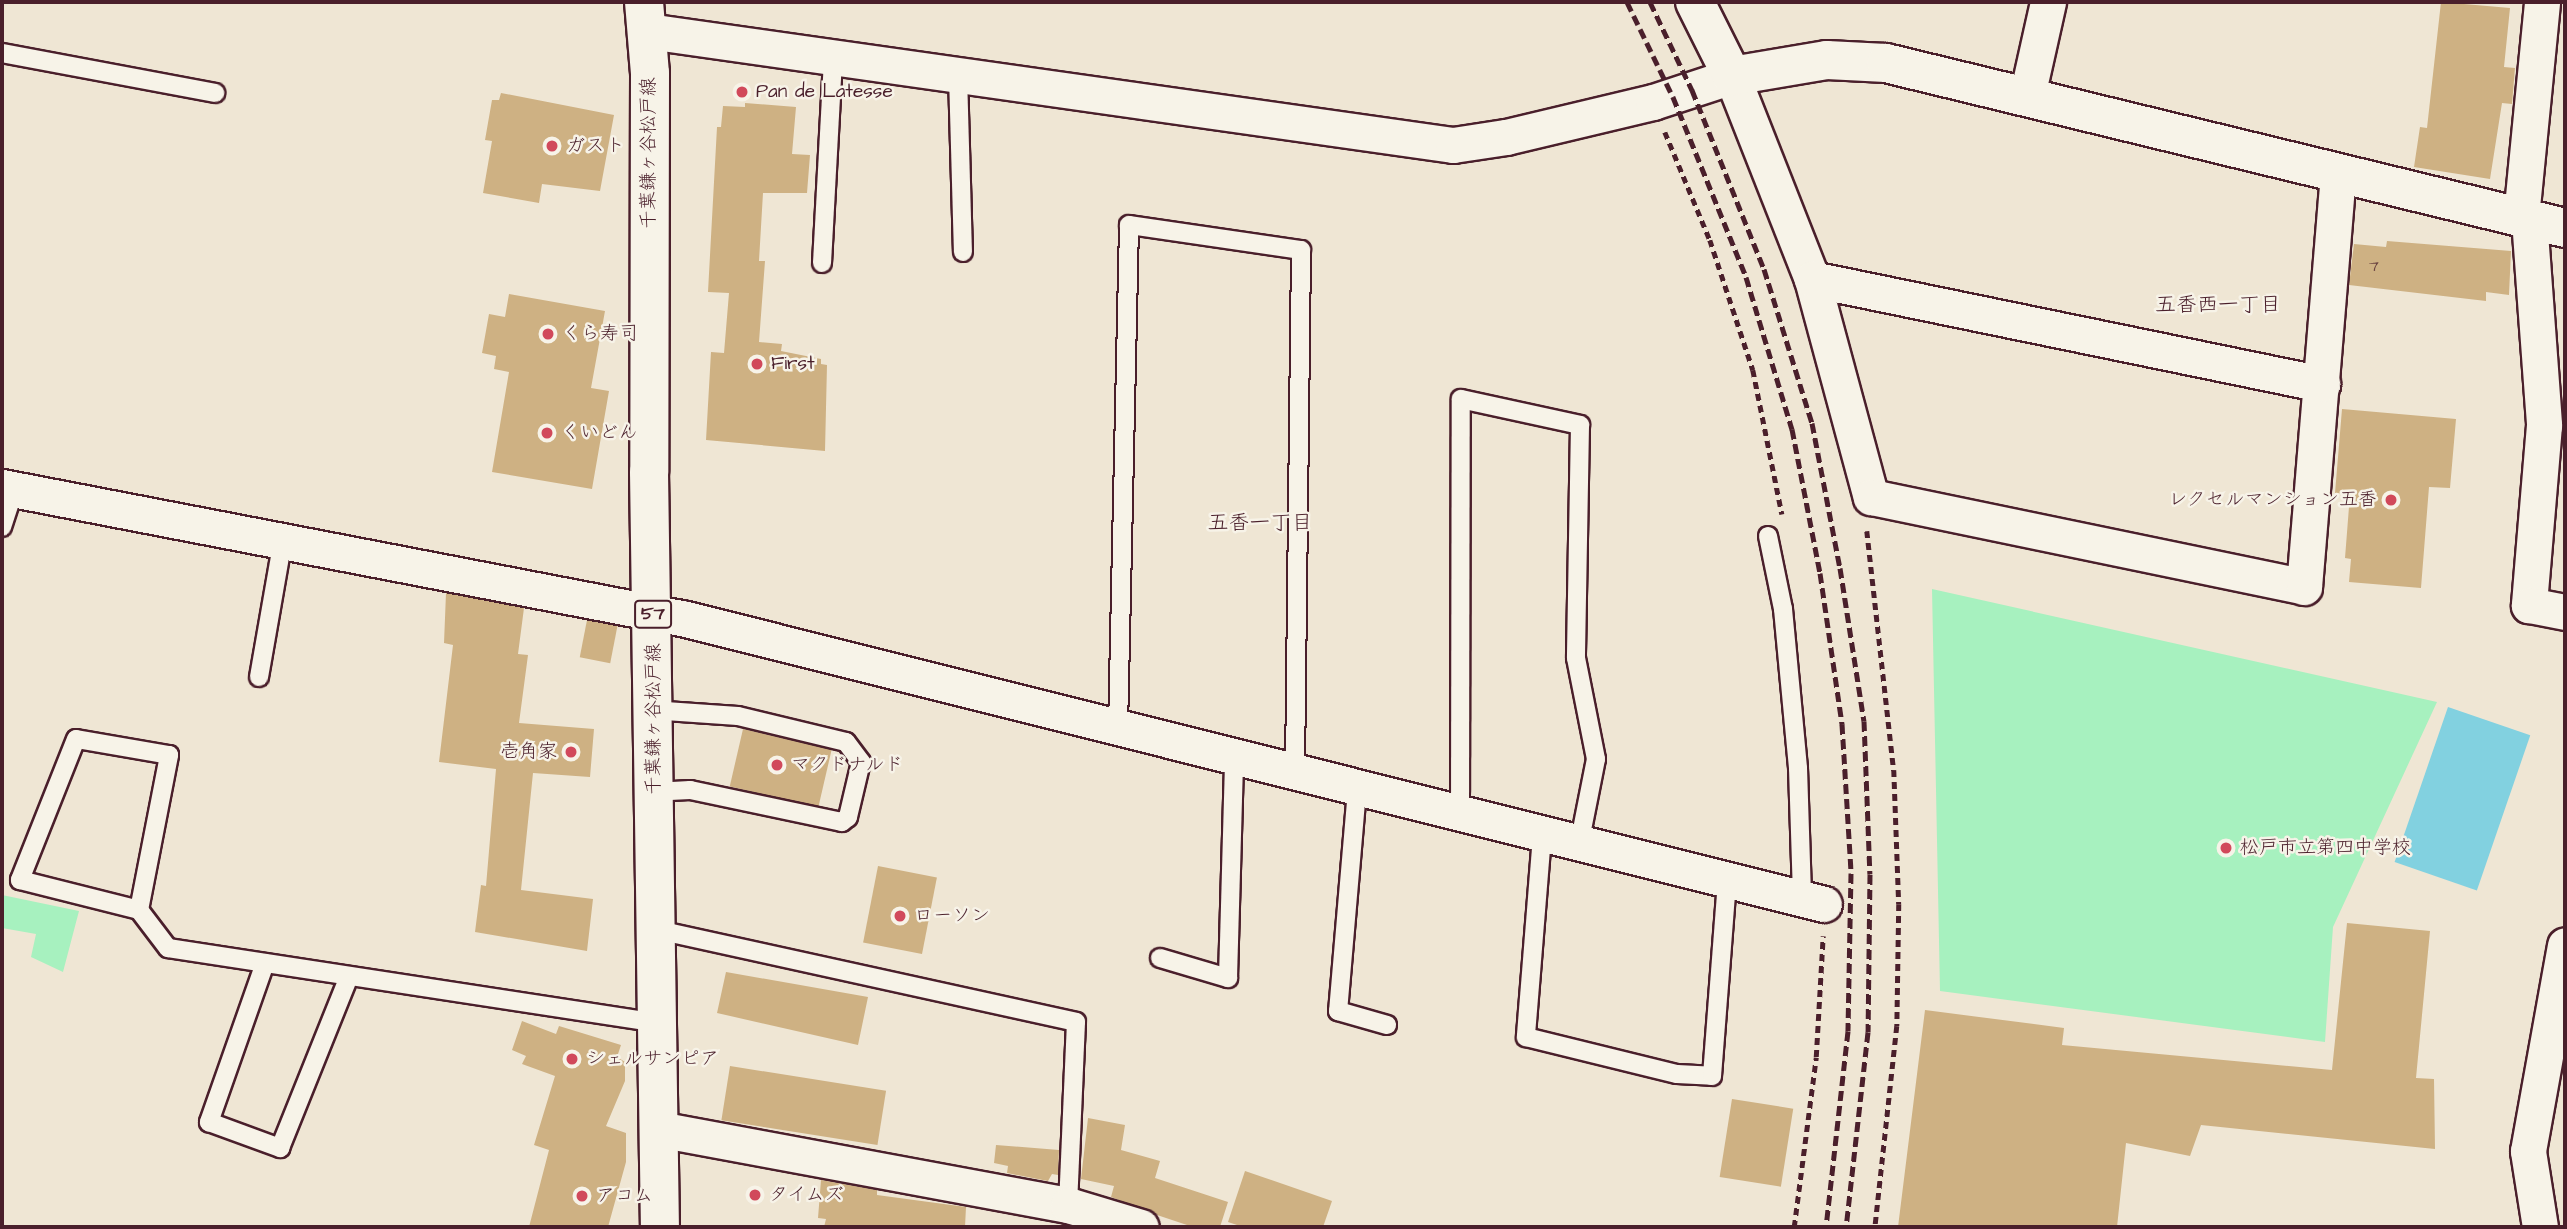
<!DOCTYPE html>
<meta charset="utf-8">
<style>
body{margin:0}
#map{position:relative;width:2567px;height:1229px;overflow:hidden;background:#efe6d4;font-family:"Architects Daughter","Klee One",sans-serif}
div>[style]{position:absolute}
.green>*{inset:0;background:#a7f1bf}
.water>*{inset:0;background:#82d1e0;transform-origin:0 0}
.building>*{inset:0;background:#ceb183;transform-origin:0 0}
.path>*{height:4.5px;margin-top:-2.25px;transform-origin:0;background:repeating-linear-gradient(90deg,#4a1f2b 0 7px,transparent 0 12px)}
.roads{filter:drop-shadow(2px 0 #4a1f2b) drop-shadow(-2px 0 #4a1f2b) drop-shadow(0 2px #4a1f2b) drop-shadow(0 -2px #4a1f2b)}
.lane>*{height:18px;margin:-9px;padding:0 9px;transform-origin:9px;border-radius:9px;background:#f7f3e8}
.street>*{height:35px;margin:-17.5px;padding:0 17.5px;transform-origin:17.5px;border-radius:17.5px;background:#f7f3e8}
.secondary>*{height:38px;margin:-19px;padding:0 19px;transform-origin:19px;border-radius:19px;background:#f7f3e8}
.primary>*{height:38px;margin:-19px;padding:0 19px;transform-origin:19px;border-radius:19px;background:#f7f3e8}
.rail>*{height:5px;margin-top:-2.5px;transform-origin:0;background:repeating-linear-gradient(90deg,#4a1f2b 0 10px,transparent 0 15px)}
.dots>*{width:19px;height:19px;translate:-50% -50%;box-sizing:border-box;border:4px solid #f7f3e8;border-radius:50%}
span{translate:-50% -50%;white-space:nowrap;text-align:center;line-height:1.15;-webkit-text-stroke:5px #f7f3e8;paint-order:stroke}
.number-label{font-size:16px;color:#6b4441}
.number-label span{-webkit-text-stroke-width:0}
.shield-label span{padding:2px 5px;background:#f7f3e8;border:2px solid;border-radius:5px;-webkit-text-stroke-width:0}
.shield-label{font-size:18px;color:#4a1f2b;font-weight:700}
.poi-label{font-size:19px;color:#4a1f2b}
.left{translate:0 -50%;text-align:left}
.right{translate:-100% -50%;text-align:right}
.street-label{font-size:19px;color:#4a1f2b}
.neighbourhood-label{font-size:21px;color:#4a1f2b}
.frame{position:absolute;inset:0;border:4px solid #4a1f2b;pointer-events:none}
</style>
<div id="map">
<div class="green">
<i style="clip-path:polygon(1932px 589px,2437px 702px,2333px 927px,2325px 1042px,1940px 991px)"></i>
<i style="clip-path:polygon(2px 895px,79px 911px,63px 972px,31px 957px,36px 934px,2px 928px)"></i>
</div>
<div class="water">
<i style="left:2448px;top:707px;width:87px;height:164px;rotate:19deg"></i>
</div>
<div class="building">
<i style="clip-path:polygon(2441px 2px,2510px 8px,2504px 67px,2515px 68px,2512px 104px,2502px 103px,2490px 179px,2414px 167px,2420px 127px,2427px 128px)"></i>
<i style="clip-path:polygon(501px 93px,614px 115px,600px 191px,542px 184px,539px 203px,483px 193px,492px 141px,485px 140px,492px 100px,499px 100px)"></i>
<i style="clip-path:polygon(745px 103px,796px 107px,792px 154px,810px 155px,807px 193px,763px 193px,759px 261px,765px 261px,759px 342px,782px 344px,781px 351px,821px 359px,821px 364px,827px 365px,825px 451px,706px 440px,711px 352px,724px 353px,729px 293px,708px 292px,717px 127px,721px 127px,723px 106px,745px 107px)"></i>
<i style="clip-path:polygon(2387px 241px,2511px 251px,2509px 295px,2486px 292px,2486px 301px,2349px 285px,2354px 244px,2386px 247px)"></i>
<i style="clip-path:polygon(509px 294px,605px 311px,591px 388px,609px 391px,592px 489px,492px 472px,509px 372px,494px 369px,496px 356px,482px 353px,489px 314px,505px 317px)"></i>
<i style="clip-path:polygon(2342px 409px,2456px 419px,2450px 488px,2429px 487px,2421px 588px,2349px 582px,2351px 559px,2345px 558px,2350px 494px,2335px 493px)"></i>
<i style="clip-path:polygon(446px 593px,524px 608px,518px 654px,528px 655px,519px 723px,594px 729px,590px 777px,533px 773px,521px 890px,593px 899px,587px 951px,475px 932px,481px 885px,486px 886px,496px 769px,439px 762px,453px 645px,444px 643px)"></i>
<i style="left:587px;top:620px;width:31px;height:38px;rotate:11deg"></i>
<i style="left:743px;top:729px;width:91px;height:59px;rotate:13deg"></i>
<i style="left:878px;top:866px;width:60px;height:78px;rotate:11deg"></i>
<i style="clip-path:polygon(2347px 923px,2430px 931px,2416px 1078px,2434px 1079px,2435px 1149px,2201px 1125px,2190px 1156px,2126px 1143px,2117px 1227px,1898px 1227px,1925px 1010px,2064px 1028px,2062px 1045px,2332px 1070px)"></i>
<i style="clip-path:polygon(726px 972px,868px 997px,858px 1045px,717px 1013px)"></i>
<i style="clip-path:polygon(522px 1021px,556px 1034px,559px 1026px,621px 1045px,617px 1057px,625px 1062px,625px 1081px,606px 1126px,626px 1133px,626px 1162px,608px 1227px,529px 1227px,549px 1150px,534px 1145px,555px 1076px,522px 1064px,526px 1056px,512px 1050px)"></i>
<i style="left:730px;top:1066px;width:158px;height:55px;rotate:9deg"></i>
<i style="left:1732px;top:1099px;width:62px;height:79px;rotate:9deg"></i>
<i style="clip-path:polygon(1088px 1118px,1125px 1125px,1121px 1150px,1160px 1161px,1155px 1178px,1228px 1202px,1220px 1227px,1193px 1227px,1160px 1216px,1111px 1197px,1114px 1186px,1081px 1179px)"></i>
<i style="clip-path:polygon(996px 1145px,1059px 1150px,1058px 1175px,1052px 1174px,1048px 1181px,1007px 1173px,1008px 1166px,994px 1163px)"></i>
<i style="clip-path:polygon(1245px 1171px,1332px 1201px,1323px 1227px,1243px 1227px,1228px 1222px)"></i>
<i style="clip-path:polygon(821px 1180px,877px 1190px,877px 1195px,966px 1207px,965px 1227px,824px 1227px,826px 1219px,818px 1218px)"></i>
</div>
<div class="path">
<i style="left:1665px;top:132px;width:117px;rotate:67.4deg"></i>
<i style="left:1710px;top:240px;width:137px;rotate:71.7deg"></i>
<i style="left:1753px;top:370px;width:147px;rotate:78.6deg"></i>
<i style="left:1867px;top:531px;width:241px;rotate:83.6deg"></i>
<i style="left:1894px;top:770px;width:134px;rotate:87.9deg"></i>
<i style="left:1899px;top:904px;width:122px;rotate:90.9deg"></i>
<i style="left:1897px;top:1026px;width:202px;rotate:96.2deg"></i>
<i style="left:1794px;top:1227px;width:171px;rotate:-82.6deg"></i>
<i style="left:1816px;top:1057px;width:121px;rotate:-86.7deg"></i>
</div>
<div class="roads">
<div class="lane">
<i style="left:2px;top:53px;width:217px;rotate:10.6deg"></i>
<i style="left:958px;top:75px;width:177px;rotate:88.4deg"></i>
<i style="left:822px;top:263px;width:206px;rotate:-86.9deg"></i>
<i style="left:2px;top:527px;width:40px;rotate:-72deg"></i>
<i style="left:1768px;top:536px;width:75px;rotate:78.4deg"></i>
<i style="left:1783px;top:609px;width:160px;rotate:84.6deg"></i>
<i style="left:1798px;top:768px;width:130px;rotate:88.2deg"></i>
<i style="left:259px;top:677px;width:139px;rotate:-80.1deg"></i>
<i style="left:651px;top:710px;width:87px;rotate:3.9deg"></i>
<i style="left:738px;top:716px;width:111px;rotate:13.5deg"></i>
<i style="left:846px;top:742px;width:25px;rotate:53deg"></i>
<i style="left:861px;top:762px;width:57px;rotate:103.3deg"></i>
<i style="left:848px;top:817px;width:8px;rotate:140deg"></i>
<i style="left:842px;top:822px;width:155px;rotate:-168.1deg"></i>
<i style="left:690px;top:790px;width:36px;rotate:177deg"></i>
<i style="left:1118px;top:729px;width:504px;rotate:-88.75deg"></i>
<i style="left:1129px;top:225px;width:174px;rotate:8.3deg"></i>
<i style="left:1301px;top:250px;width:524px;rotate:90.66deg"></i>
<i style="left:1357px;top:790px;width:222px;rotate:94.9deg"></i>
<i style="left:1338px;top:1011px;width:51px;rotate:15.9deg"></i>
<i style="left:1460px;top:815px;width:416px;rotate:-89.9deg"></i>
<i style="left:1461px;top:399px;width:122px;rotate:12.3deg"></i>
<i style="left:1580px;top:425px;width:233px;rotate:91deg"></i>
<i style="left:1576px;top:658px;width:103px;rotate:78.8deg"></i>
<i style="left:1596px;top:759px;width:88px;rotate:101.2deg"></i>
<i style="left:1542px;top:836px;width:202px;rotate:94.6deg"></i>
<i style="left:1526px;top:1037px;width:155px;rotate:13.8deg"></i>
<i style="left:1677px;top:1074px;width:35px;rotate:3deg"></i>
<i style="left:1712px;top:1076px;width:197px;rotate:-85.6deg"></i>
<i style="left:139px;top:910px;width:158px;rotate:-79deg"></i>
<i style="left:169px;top:755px;width:94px;rotate:-170.2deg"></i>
<i style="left:76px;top:739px;width:152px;rotate:111.7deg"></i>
<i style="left:20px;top:880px;width:123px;rotate:14.1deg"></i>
<i style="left:139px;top:910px;width:48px;rotate:52.7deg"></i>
<i style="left:168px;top:948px;width:495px;rotate:8.7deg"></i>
<i style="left:658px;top:930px;width:428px;rotate:12.4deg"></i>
<i style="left:1076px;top:1022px;width:183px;rotate:92.5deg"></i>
<i style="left:1160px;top:958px;width:71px;rotate:16.4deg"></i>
<i style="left:1228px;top:978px;width:220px;rotate:-88.4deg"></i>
<i style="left:265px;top:963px;width:169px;rotate:109.4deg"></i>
<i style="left:209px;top:1122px;width:76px;rotate:20.1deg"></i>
<i style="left:280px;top:1148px;width:185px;rotate:-68.1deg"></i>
</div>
<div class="street">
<i style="left:648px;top:31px;width:813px;rotate:8.06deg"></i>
<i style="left:1453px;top:145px;width:54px;rotate:-8.6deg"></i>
<i style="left:1506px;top:137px;width:151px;rotate:-13.4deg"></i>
<i style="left:1653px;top:102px;width:83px;rotate:-18.2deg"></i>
<i style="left:1732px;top:76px;width:218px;rotate:68.5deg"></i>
<i style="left:1812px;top:279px;width:226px;rotate:74.9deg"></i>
<i style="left:1871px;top:497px;width:442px;rotate:11.7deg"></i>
<i style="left:2304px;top:587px;width:416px;rotate:-85.3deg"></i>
<i style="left:2027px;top:96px;width:96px;rotate:-77.4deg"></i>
<i style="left:2521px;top:217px;width:216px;rotate:-84.4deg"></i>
<i style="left:2529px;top:219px;width:207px;rotate:85.8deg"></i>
<i style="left:2544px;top:425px;width:181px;rotate:94.8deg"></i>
<i style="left:2529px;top:605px;width:37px;rotate:11deg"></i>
<i style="left:1812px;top:279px;width:521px;rotate:11.63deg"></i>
<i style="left:2px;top:487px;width:697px;rotate:10.92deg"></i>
<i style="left:686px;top:619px;width:1173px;rotate:14.06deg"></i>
<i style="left:658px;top:1129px;width:417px;rotate:10.5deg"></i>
<i style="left:1068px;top:1205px;width:76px;rotate:16.8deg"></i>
<i style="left:2540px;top:1227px;width:77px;rotate:-99deg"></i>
<i style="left:2528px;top:1151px;width:209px;rotate:-79.8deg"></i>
</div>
<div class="secondary">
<i style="left:1695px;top:2px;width:83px;rotate:63.4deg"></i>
<i style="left:1732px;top:76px;width:96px;rotate:-9.6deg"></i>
<i style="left:1827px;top:60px;width:59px;rotate:2.9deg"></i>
<i style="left:1886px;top:63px;width:699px;rotate:13.66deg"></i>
</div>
<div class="primary">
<i style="left:644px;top:2px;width:71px;rotate:85.2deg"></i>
<i style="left:650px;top:73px;width:399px;rotate:90.1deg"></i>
<i style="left:649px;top:472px;width:755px;rotate:89.17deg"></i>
</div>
</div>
<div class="rail">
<i style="left:1627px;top:2px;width:106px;rotate:64.2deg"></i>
<i style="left:1673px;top:97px;width:194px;rotate:67.9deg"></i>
<i style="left:1746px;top:277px;width:159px;rotate:73.2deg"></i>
<i style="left:1792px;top:429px;width:147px;rotate:79deg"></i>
<i style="left:1820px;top:573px;width:153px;rotate:81.7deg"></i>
<i style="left:1842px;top:724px;width:149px;rotate:86.5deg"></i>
<i style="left:1851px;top:873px;width:158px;rotate:91.1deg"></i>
<i style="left:1848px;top:1031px;width:197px;rotate:96.4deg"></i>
<i style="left:1650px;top:2px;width:98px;rotate:64.5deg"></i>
<i style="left:1692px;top:90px;width:193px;rotate:68.1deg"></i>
<i style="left:1764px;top:269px;width:161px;rotate:72.7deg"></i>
<i style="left:1812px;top:423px;width:148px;rotate:79.1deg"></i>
<i style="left:1840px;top:568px;width:155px;rotate:81.1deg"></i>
<i style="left:1864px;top:721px;width:153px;rotate:87.8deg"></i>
<i style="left:1870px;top:874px;width:158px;rotate:90.7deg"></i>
<i style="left:1868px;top:1032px;width:196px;rotate:96.4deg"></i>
</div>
<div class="dots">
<i style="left:742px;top:92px;background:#d1495b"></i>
<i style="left:552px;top:146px;background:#d1495b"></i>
<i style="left:548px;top:334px;background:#d1495b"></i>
<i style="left:757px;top:364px;background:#d1495b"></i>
<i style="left:547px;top:433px;background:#d1495b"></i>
<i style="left:2391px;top:500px;background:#d1495b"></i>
<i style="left:571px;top:752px;background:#d1495b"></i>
<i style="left:777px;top:765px;background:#d1495b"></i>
<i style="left:2226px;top:848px;background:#d1495b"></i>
<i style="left:900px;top:916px;background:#d1495b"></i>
<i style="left:572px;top:1059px;background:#d1495b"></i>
<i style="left:755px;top:1195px;background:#d1495b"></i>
<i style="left:582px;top:1196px;background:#d1495b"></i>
</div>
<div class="number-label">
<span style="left:2374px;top:266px">7</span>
</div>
<div class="shield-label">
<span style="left:653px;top:614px">57</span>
</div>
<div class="poi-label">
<span class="left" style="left:756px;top:92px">Pan de Latesse</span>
<span class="left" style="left:566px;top:146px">ガスト</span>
<span class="left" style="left:562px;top:334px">くら寿司</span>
<span class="left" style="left:771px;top:364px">First</span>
<span class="left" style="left:561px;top:433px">くいどん</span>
<span class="right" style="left:2377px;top:500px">レクセルマンション五香</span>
<span class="right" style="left:557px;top:752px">壱角家</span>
<span class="left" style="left:791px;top:765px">マクドナルド</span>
<span class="left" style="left:2240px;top:848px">松戸市立第四中学校</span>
<span class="left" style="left:914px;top:916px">ローソン</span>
<span class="left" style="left:586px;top:1059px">シェルサンピア</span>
<span class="left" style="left:769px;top:1195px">タイムズ</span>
<span class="left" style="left:596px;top:1196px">アコム</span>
</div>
<div class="street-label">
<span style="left:649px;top:153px;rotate:-90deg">千葉鎌ヶ谷松戸線</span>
<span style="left:654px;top:719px;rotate:-90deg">千葉鎌ヶ谷松戸線</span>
</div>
<div class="neighbourhood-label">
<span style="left:2218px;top:305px">五香西一丁目</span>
<span style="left:1260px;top:523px">五香一丁目</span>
</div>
<div class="frame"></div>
</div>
